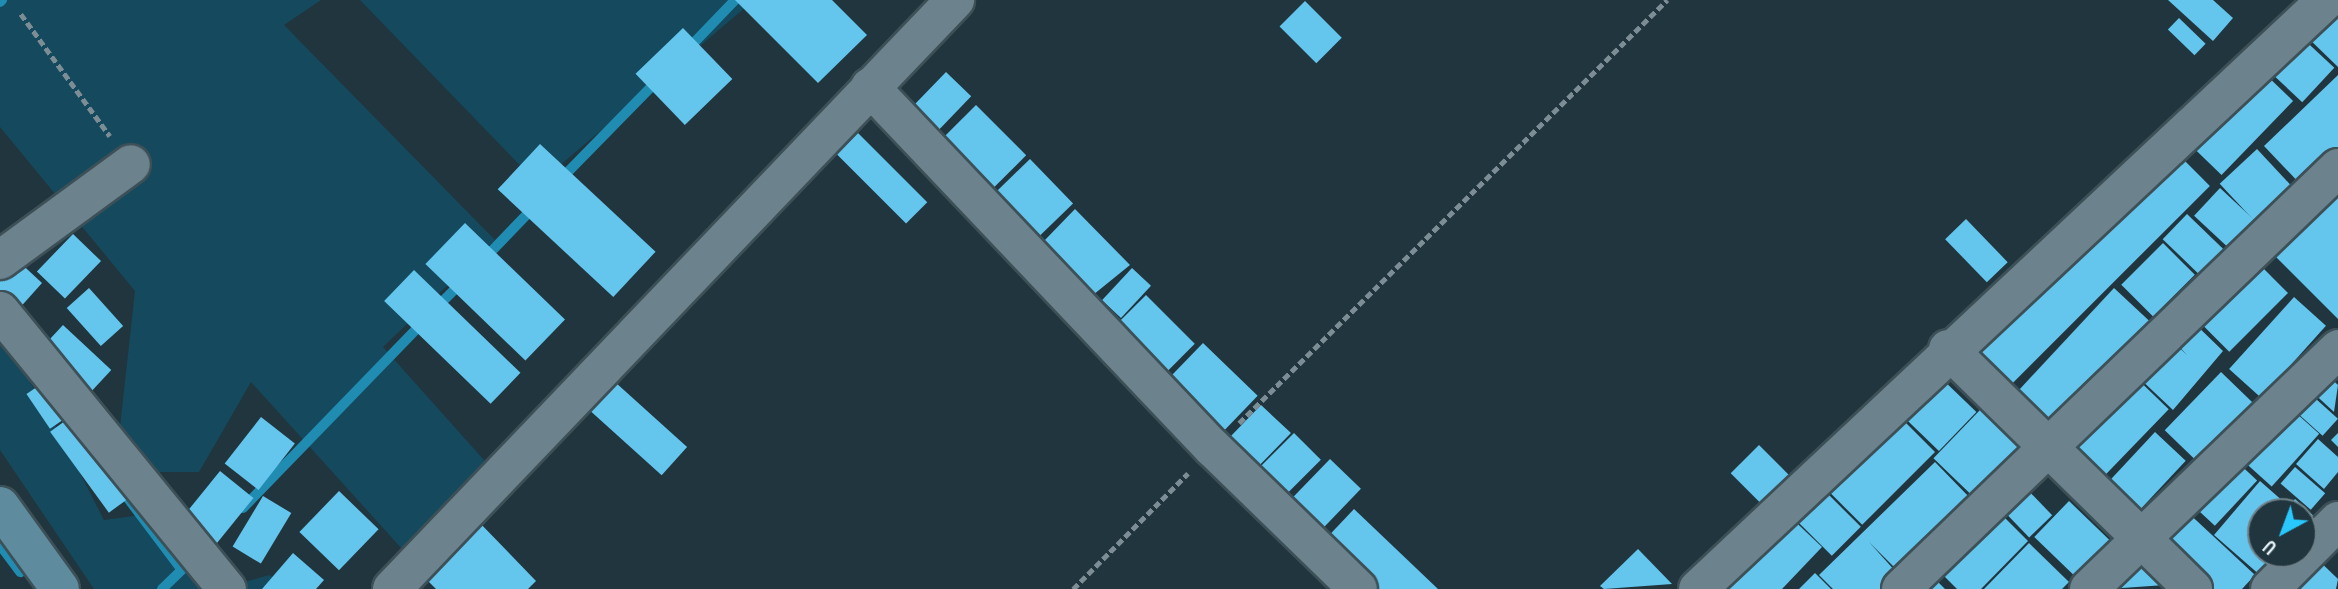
<!DOCTYPE html>
<style>
body{margin:0}
#map{position:relative;width:2338px;height:589px;overflow:hidden;background:#20353e;font-family:"PT Sans Narrow",sans-serif}
div>[style]{position:absolute}
.green>*{inset:0;background:#15495d}
.stream>*{height:10px;margin:-5px;padding:0 5px;transform-origin:5px;border-radius:5px;background:#218cb1}
.building>*{inset:0;background:#64c5ed;transform-origin:0 0}
.path>*{height:4.5px;margin-top:-2.25px;transform-origin:0;background:repeating-linear-gradient(90deg,#7c8d95 0 7px,transparent 0 10.5px)}
.roads{filter:drop-shadow(2px 0 #3d5057) drop-shadow(-2px 0 #3d5057) drop-shadow(0 2px #3d5057) drop-shadow(0 -2px #3d5057)}
.street>*{height:38px;margin:-19px;padding:0 19px;transform-origin:19px;border-radius:19px;background:#6c838e}
.secondary>*{height:38px;margin:-19px;padding:0 19px;transform-origin:19px;border-radius:19px;background:#5e8b9e}
span{translate:-50% -50%;white-space:nowrap;text-align:center;line-height:1.15;-webkit-text-stroke:7px #20353e;paint-order:stroke}
.north{position:absolute;left:2247px;top:498px;width:70px;height:70px;box-sizing:border-box;background:#20353e;border:2px solid #6e8088;border-radius:50%;rotate:221deg;font-size:19px;font-weight:700;line-height:28px;text-align:center;color:#e4f1f7}
.north::after{content:'';display:block;margin:auto;width:24px;height:32px;background:#28c8ff;clip-path:polygon(50% 0,100% 100%,50% 72%,0 100%)}
</style>
<div id="map">
<div class="green">
<i style="clip-path:polygon(0 0,321px 0,284px 25px,495px 240px,383px 347px,492px 469px,412px 560px,251px 382px,199px 472px,115px 472px,135px 291px,0 127px)"></i>
<i style="clip-path:polygon(360px 0,754px 0,538px 184px)"></i>
<i style="clip-path:polygon(0 338px,45px 405px,104px 520px,141px 515px,200px 589px,94px 589px,0 450px)"></i>
<i style="clip-path:polygon(269px 575px,294px 589px,221px 589px)"></i>
</div>
<div class="stream">
<i style="left:0;top:2px;width:3px;rotate:-45deg"></i>
<i style="left:686px;top:51px;width:71px;rotate:-46.1deg"></i>
<i style="left:559px;top:181px;width:141px;rotate:-45.6deg"></i>
<i style="left:484px;top:259px;width:75px;rotate:-46.1deg"></i>
<i style="left:435px;top:309px;width:40px;rotate:-45deg"></i>
<i style="left:127px;top:497px;width:91px;rotate:53deg"></i>
<i style="left:243px;top:508px;width:260px;rotate:-45.9deg"></i>
<i style="left:0;top:545px;width:34px;rotate:53deg"></i>
<i style="left:162px;top:589px;width:46px;rotate:-44.1deg"></i>
</div>
<div class="building">
<i style="clip-path:polygon(735px 0,832px 0,867px 35px,818px 83px)"></i>
<i style="clip-path:polygon(2168px 0,2213px 0,2233px 18px,2213px 41px)"></i>
<i style="clip-path:polygon(2338px 0,2338px 67px,2304px 34px)"></i>
<i style="left:1305px;top:1px;width:52px;height:36px;rotate:45deg"></i>
<i style="left:2179px;top:18px;width:37px;height:16px;rotate:44deg"></i>
<i style="left:683px;top:28px;width:71px;height:66px;rotate:46deg"></i>
<i style="left:2297px;top:33px;width:51px;height:47px;rotate:43deg"></i>
<i style="left:2260px;top:69px;width:46px;height:103px;rotate:44deg"></i>
<i style="left:946px;top:72px;width:35px;height:46px;rotate:44deg"></i>
<i style="clip-path:polygon(2338px 75px,2338px 155px,2304px 188px,2264px 146px)"></i>
<i style="left:976px;top:105px;width:71px;height:45px;rotate:45deg"></i>
<i style="left:858px;top:133px;width:98px;height:30px;rotate:45deg"></i>
<i style="left:540px;top:144px;width:158px;height:62px;rotate:43deg"></i>
<i style="left:2171px;top:147px;width:55px;height:289px;rotate:45deg"></i>
<i style="left:2257px;top:149px;width:51px;height:51px;rotate:47deg"></i>
<i style="left:1030px;top:159px;width:62px;height:47px;rotate:46deg"></i>
<i style="left:2220px;top:188px;width:47px;height:38px;rotate:43deg"></i>
<i style="clip-path:polygon(2338px 188px,2338px 319px,2272px 253px)"></i>
<i style="clip-path:polygon(1075px 209px,1130px 265px,1088px 299px,1068px 279px,1075px 273px,1043px 242px)"></i>
<i style="left:2187px;top:214px;width:59px;height:35px;rotate:44deg"></i>
<i style="left:1966px;top:219px;width:60px;height:29px;rotate:46deg"></i>
<i style="left:465px;top:223px;width:139px;height:57px;rotate:44deg"></i>
<i style="left:73px;top:234px;width:39px;height:52px;rotate:44deg"></i>
<i style="left:2163px;top:243px;width:45px;height:59px;rotate:45deg"></i>
<i style="clip-path:polygon(14px 257px,42px 283px,17px 311px,0 295px,0 273px)"></i>
<i style="left:2254px;top:259px;width:48px;height:83px;rotate:45deg"></i>
<i style="left:1132px;top:268px;width:26px;height:44px;rotate:43deg"></i>
<i style="left:414px;top:270px;width:148px;height:43px;rotate:44deg"></i>
<i style="left:89px;top:288px;width:51px;height:30px;rotate:48deg"></i>
<i style="left:2114px;top:288px;width:51px;height:140px;rotate:43deg"></i>
<i style="left:1146px;top:295px;width:69px;height:44px;rotate:45deg"></i>
<i style="left:2294px;top:297px;width:43px;height:97px;rotate:42deg"></i>
<i style="clip-path:polygon(2191px 320px,2223px 351px,2173px 410px,2136px 375px,2170px 339px,2187px 355px,2173px 340px)"></i>
<i style="left:63px;top:325px;width:66px;height:31px;rotate:43deg"></i>
<i style="left:1203px;top:343px;width:76px;height:62px;rotate:44deg"></i>
<i style="left:2127px;top:369px;width:58px;height:105px;rotate:44deg"></i>
<i style="clip-path:polygon(2323px 371px,2338px 385px,2334px 412px,2308px 388px)"></i>
<i style="left:2221px;top:372px;width:45px;height:81px;rotate:44deg"></i>
<i style="left:53px;top:376px;width:42px;height:32px;rotate:56deg"></i>
<i style="left:1939px;top:376px;width:52px;height:54px;rotate:44deg"></i>
<i style="left:615px;top:382px;width:97px;height:38px;rotate:42deg"></i>
<i style="left:2306px;top:390px;width:43px;height:23px;rotate:42deg"></i>
<i style="left:2285px;top:403px;width:46px;height:71px;rotate:42deg"></i>
<i style="clip-path:polygon(1261px 405px,1291px 433px,1249px 476px,1234px 461px,1244px 450px,1230px 437px)"></i>
<i style="left:80px;top:410px;width:100px;height:37px;rotate:54deg"></i>
<i style="left:1980px;top:410px;width:54px;height:67px;rotate:44deg"></i>
<i style="left:1894px;top:411px;width:58px;height:103px;rotate:45deg"></i>
<i style="left:261px;top:417px;width:43px;height:59px;rotate:38deg"></i>
<i style="left:2155px;top:432px;width:42px;height:80px;rotate:43deg"></i>
<i style="left:1294px;top:433px;width:38px;height:53px;rotate:45deg"></i>
<i style="clip-path:polygon(2338px 433px,2338px 447px,2331px 440px)"></i>
<i style="clip-path:polygon(2318px 439px,2338px 457px,2338px 472px,2324px 489px,2296px 464px)"></i>
<i style="left:1759px;top:445px;width:42px;height:40px;rotate:45deg"></i>
<i style="left:2233px;top:458px;width:33px;height:62px;rotate:43deg"></i>
<i style="left:1330px;top:459px;width:43px;height:55px;rotate:44deg"></i>
<i style="clip-path:polygon(1935px 462px,1972px 500px,1899px 572px,1869px 542px,1897px 573px,1880px 589px,1833px 589px,1819px 575px)"></i>
<i style="left:2295px;top:467px;width:40px;height:22px;rotate:41deg"></i>
<i style="left:220px;top:471px;width:43px;height:62px;rotate:39deg"></i>
<i style="clip-path:polygon(2260px 481px,2285px 503px,2277px 512px,2261px 512px,2261px 554px,2280px 554px,2261px 576px,2214px 535px)"></i>
<i style="left:1817px;top:483px;width:62px;height:41px;rotate:45deg"></i>
<i style="left:2023px;top:485px;width:42px;height:32px;rotate:46deg"></i>
<i style="left:339px;top:491px;width:55px;height:57px;rotate:44deg"></i>
<i style="left:263px;top:496px;width:33px;height:59px;rotate:31deg"></i>
<i style="clip-path:polygon(2295px 499px,2318px 520px,2303px 537px,2303px 512px,2284px 512px)"></i>
<i style="left:2069px;top:501px;width:58px;height:50px;rotate:44deg"></i>
<i style="clip-path:polygon(2183px 508px,2255px 575px,2242px 589px,2210px 589px,2155px 539px)"></i>
<i style="clip-path:polygon(1354px 509px,1438px 589px,1365px 589px,1319px 546px)"></i>
<i style="clip-path:polygon(1996px 509px,2028px 541px,1981px 589px,1957px 589px,1937px 569px)"></i>
<i style="clip-path:polygon(1783px 510px,1822px 547px,1782px 589px,1706px 589px)"></i>
<i style="clip-path:polygon(477px 520px,536px 581px,528px 589px,436px 589px,421px 574px)"></i>
<i style="clip-path:polygon(2029px 543px,2069px 582px,2062px 589px,1984px 589px)"></i>
<i style="clip-path:polygon(1638px 549px,1672px 584px,1604px 589px,1600px 586px)"></i>
<i style="clip-path:polygon(293px 553px,324px 580px,316px 589px,262px 589px)"></i>
<i style="clip-path:polygon(2312px 554px,2338px 579px,2336px 589px,2278px 589px)"></i>
<i style="clip-path:polygon(2136px 559px,2165px 585px,2108px 589px)"></i>
<i style="clip-path:polygon(1927px 571px,1945px 589px,1909px 589px)"></i>
<i style="clip-path:polygon(1815px 573px,1831px 589px,1799px 589px)"></i>
</div>
<div class="path">
<i style="left:21px;top:14px;width:151px;rotate:53.9deg"></i>
<i style="left:1239px;top:423px;width:602px;rotate:-44.66deg"></i>
<i style="left:1073px;top:589px;width:163px;rotate:-45.2deg"></i>
</div>
<div class="roads">
<div class="street">
<i style="left:870px;top:87px;width:498px;rotate:46.5deg"></i>
<i style="left:1213px;top:448px;width:202px;rotate:44.2deg"></i>
<i style="left:0;top:260px;width:162px;rotate:-36.2deg"></i>
<i style="left:0;top:311px;width:359px;rotate:50.8deg"></i>
<i style="left:1948px;top:349px;width:343px;rotate:44.4deg"></i>
<i style="left:392px;top:589px;width:815px;rotate:-46.29deg"></i>
<i style="left:1698px;top:589px;width:861px;rotate:-43.16deg"></i>
<i style="left:1901px;top:589px;width:607px;rotate:-43.93deg"></i>
<i style="left:2089px;top:589px;width:346px;rotate:-43.9deg"></i>
<i style="left:2270px;top:589px;width:96px;rotate:-45deg"></i>
</div>
<div class="secondary">
<i style="left:0;top:506px;width:102px;rotate:54.1deg"></i>
</div>
</div>
<div class="north">U</div>
</div>
